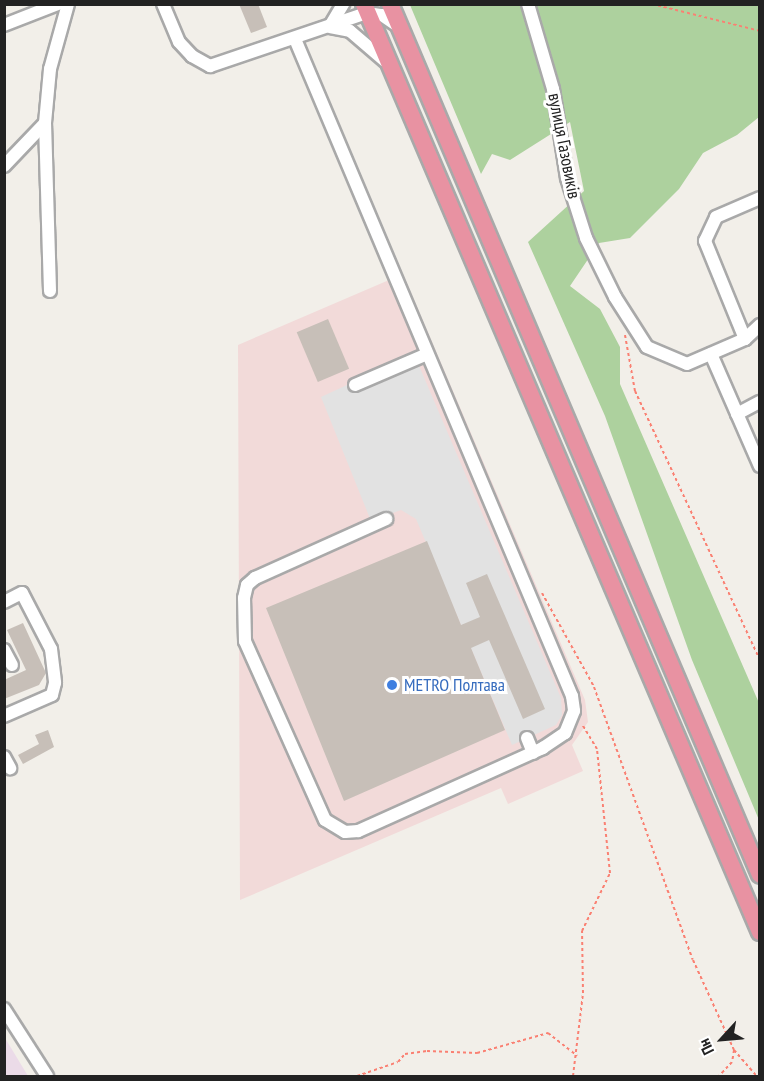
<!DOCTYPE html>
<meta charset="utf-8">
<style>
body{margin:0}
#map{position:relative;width:764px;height:1081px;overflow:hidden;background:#f2efe9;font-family:"PT Sans Narrow",sans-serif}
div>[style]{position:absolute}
.commercial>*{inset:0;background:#f2dad9}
.industrial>*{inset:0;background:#ebdbe8}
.forest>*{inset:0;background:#add19e}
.parking>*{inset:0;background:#e2e2e2}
.building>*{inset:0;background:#c7bfb8;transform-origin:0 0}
.path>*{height:2px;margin-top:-1px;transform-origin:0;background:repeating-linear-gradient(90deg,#fa8072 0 3px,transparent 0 6px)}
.roads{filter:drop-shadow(2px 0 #a9a9a9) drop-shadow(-2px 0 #a9a9a9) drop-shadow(0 2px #a9a9a9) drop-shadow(0 -2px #a9a9a9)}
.minor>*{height:12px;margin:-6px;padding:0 6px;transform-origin:6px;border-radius:6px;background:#fff}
.highway>*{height:16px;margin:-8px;padding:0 8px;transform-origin:8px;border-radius:8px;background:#e892a2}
.dots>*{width:16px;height:16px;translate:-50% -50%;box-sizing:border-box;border:3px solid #fff;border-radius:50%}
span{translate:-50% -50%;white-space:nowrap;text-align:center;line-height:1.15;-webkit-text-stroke:6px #fff;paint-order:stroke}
.street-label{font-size:18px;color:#222}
.shop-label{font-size:18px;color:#366cbe}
.left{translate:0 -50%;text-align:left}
.frame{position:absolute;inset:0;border:6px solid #222;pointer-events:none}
.north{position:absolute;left:692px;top:1009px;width:60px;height:60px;-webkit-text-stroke:4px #fff;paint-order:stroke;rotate:244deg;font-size:16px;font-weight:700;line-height:24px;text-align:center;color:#222}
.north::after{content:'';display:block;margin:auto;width:21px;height:27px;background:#222;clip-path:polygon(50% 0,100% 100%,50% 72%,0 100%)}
</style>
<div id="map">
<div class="commercial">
<i style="clip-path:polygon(403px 274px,585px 700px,588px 722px,572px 745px,583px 771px,508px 804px,501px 788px,240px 900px,238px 345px)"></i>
</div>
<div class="industrial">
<i style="clip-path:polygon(5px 1038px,28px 1076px,5px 1076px)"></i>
</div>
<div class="forest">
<i style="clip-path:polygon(410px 5px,759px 5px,759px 117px,737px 135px,703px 153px,679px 189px,630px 238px,599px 243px,570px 286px,600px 309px,620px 347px,620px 384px,759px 703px,759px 820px,692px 660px,605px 416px,528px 242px,584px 191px,570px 122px,510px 160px,492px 154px,481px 174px)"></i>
</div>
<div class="parking">
<i style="clip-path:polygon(414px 354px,561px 698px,562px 715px,556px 725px,512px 745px,416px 519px,401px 510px,371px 521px,321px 397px)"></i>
</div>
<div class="building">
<i style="clip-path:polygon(239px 4px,258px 4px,267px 27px,251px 33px)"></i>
<i style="left:328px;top:319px;width:54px;height:34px;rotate:67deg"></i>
<i style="clip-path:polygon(427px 541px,461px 625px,480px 617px,466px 583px,487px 574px,545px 709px,523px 719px,489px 640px,471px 648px,505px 730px,344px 801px,266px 608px)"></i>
<i style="clip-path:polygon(23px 623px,46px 673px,39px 685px,4px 699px,4px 680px,26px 670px,7px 630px)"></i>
<i style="clip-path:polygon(48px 730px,54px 747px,23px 764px,18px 755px,39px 744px,35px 735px)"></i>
</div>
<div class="path">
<i style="left:652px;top:4px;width:111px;rotate:14deg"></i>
<i style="left:625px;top:335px;width:57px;rotate:79.9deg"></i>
<i style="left:635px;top:391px;width:297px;rotate:65.1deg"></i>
<i style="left:542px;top:593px;width:107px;rotate:61deg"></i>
<i style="left:594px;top:687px;width:290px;rotate:70.1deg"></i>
<i style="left:693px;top:960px;width:99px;rotate:65.5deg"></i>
<i style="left:734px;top:1050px;width:12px;rotate:99deg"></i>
<i style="left:732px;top:1062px;width:19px;rotate:133deg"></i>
<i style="left:734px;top:1050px;width:35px;rotate:49deg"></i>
<i style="left:357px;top:1076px;width:43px;rotate:-18.9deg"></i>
<i style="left:398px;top:1062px;width:11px;rotate:-49deg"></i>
<i style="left:405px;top:1054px;width:22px;rotate:-8deg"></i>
<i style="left:427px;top:1051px;width:50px;rotate:2.3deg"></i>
<i style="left:477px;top:1053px;width:74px;rotate:-15.7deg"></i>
<i style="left:548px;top:1033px;width:37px;rotate:38deg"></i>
<i style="left:573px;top:1076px;width:84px;rotate:-83.1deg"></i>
<i style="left:583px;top:993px;width:62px;rotate:-90.9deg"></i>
<i style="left:582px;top:931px;width:64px;rotate:-64.2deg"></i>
<i style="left:610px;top:873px;width:125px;rotate:-96deg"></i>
<i style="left:597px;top:749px;width:29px;rotate:-121deg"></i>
</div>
<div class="roads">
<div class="minor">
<i style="left:163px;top:4px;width:41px;rotate:67.2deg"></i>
<i style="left:179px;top:42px;width:19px;rotate:47deg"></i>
<i style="left:192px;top:56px;width:21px;rotate:29deg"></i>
<i style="left:210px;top:66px;width:166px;rotate:-18.7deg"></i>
<i style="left:367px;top:13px;width:15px;rotate:8deg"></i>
<i style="left:382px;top:15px;width:19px;rotate:35deg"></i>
<i style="left:528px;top:4px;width:89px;rotate:73.6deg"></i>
<i style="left:553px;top:89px;width:90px;rotate:81.1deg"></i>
<i style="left:567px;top:178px;width:63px;rotate:72.4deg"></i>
<i style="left:586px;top:238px;width:66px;rotate:63.8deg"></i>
<i style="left:615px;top:297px;width:59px;rotate:57.4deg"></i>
<i style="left:647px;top:347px;width:43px;rotate:23deg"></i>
<i style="left:687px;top:364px;width:63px;rotate:-23.3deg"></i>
<i style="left:745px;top:339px;width:21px;rotate:-43deg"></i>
<i style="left:4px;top:25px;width:58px;rotate:-21.3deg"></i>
<i style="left:330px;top:26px;width:26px;rotate:-59deg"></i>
<i style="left:330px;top:27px;width:20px;rotate:11deg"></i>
<i style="left:350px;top:31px;width:46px;rotate:40.6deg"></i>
<i style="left:295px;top:39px;width:713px;rotate:67.14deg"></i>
<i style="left:572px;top:696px;width:15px;rotate:82deg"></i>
<i style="left:574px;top:711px;width:24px;rotate:112deg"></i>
<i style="left:565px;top:733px;width:27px;rotate:146deg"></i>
<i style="left:543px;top:748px;width:203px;rotate:155.8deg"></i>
<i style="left:358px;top:831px;width:13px;rotate:176deg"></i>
<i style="left:345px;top:832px;width:23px;rotate:-149deg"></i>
<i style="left:325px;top:820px;width:196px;rotate:-114.1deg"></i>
<i style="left:245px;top:641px;width:43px;rotate:-91.3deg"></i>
<i style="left:244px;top:598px;width:13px;rotate:-77deg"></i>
<i style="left:247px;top:585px;width:11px;rotate:-41deg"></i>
<i style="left:255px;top:578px;width:144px;rotate:-24.2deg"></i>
<i style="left:4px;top:166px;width:59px;rotate:-46.4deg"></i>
<i style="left:50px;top:291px;width:168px;rotate:-91.7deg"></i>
<i style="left:45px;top:123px;width:54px;rotate:-84.7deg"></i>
<i style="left:50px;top:69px;width:67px;rotate:-74.5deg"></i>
<i style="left:745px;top:339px;width:106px;rotate:-112.2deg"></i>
<i style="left:705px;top:241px;width:26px;rotate:-65deg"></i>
<i style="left:716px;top:217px;width:48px;rotate:-23.4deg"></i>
<i style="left:711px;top:354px;width:122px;rotate:66.4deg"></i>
<i style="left:355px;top:385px;width:78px;rotate:-23.3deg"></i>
<i style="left:737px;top:414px;width:26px;rotate:-28deg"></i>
<i style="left:4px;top:602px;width:20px;rotate:-27deg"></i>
<i style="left:22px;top:593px;width:63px;rotate:62.6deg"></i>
<i style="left:51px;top:649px;width:34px;rotate:83deg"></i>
<i style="left:55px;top:683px;width:12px;rotate:104deg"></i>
<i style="left:52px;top:695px;width:52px;rotate:156.4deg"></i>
<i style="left:4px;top:650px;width:17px;rotate:62deg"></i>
<i style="left:527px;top:738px;width:16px;rotate:68deg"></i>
<i style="left:4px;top:757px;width:13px;rotate:61deg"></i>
<i style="left:4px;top:1009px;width:80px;rotate:57.3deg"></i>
</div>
<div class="highway">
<i style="left:364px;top:4px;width:1009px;rotate:66.89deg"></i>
<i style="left:390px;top:4px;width:946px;rotate:66.98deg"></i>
</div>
</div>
<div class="dots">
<i style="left:392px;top:685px;background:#3f7fe0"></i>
</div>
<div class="street-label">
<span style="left:564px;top:146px;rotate:79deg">вулиця Газовиків</span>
</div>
<div class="shop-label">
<span class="left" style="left:404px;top:685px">METRO Полтава</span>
</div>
<div class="frame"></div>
<div class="north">Пн</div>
</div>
